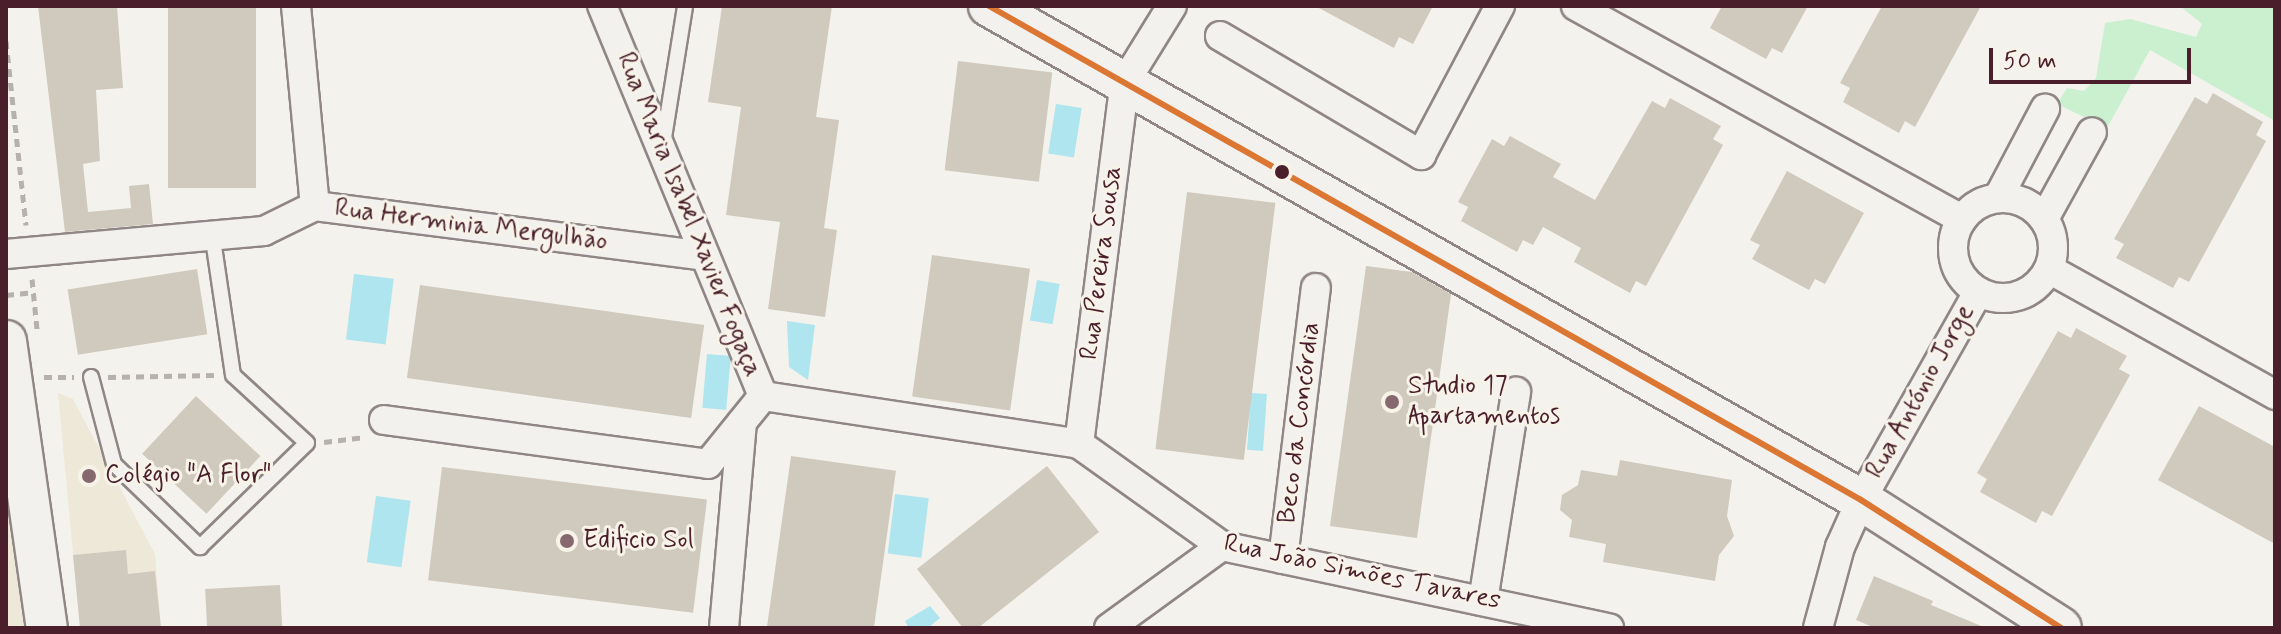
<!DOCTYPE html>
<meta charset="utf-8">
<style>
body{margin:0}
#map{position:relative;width:2281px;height:634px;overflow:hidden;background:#f4f2ec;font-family:Mynerve,sans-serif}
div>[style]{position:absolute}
.built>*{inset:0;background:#eee8d9}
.green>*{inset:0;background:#cbf0d0}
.water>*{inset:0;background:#afe5ee;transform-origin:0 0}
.building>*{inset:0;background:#d0cabe;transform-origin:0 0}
.path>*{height:5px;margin-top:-2.5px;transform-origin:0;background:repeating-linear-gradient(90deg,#b6b0ae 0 8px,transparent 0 14px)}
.roads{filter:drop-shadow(2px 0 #8f8685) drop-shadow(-2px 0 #8f8685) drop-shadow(0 2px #8f8685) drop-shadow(0 -2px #8f8685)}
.lane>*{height:14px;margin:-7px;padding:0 7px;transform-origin:7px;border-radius:7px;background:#f2f1ed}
.street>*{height:28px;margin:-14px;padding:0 14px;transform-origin:14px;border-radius:14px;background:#f2f1ed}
.street>.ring{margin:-14px;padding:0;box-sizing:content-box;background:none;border:28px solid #f2f1ed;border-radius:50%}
.secondary>*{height:40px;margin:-20px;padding:0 20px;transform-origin:20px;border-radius:20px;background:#f2f1ed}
.bus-1>*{height:6px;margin:-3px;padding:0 3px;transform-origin:3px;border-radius:3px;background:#dc7633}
.dots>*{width:22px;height:22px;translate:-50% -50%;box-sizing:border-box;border:4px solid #f7f3e8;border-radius:50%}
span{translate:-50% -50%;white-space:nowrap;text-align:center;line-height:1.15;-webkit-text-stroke:6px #f7f3e8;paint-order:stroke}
.street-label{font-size:26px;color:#4a1f2b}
.poi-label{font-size:26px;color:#4a1f2b}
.left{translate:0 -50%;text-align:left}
.frame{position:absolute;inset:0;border:8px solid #4a1f2b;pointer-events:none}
.scale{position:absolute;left:1989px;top:48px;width:202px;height:36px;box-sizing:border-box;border:4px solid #4a1f2b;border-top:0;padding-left:10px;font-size:24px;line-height:28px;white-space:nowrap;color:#4a1f2b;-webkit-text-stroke:6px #f7f3e8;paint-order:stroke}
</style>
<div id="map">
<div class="built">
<i style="clip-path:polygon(6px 341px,38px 628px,6px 628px)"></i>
<i style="clip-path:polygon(58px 393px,73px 399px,155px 554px,161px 628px,80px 628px)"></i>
</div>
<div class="green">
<i style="clip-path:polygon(2180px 6px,2275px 6px,2275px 121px,2150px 50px,2107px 128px,2057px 104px,2067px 88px,2084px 91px,2096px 78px,2105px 23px,2130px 19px,2196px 37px,2202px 24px)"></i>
</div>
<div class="water">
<i style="left:1056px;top:104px;width:26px;height:50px;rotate:9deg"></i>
<i style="left:354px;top:274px;width:40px;height:66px;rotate:7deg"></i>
<i style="left:1037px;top:280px;width:23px;height:41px;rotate:10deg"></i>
<i style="clip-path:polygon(787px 321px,815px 325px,808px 380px,789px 367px)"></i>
<i style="left:707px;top:354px;width:24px;height:54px;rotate:5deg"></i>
<i style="left:1251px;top:393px;width:16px;height:57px;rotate:4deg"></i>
<i style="left:895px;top:494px;width:34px;height:60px;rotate:7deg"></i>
<i style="left:376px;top:496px;width:35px;height:67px;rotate:8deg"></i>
<i style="clip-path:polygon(930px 606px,940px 618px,928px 628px,909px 628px,905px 621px)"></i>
</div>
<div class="building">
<i style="clip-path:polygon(38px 6px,117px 6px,123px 88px,96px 90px,100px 161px,83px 164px,88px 212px,131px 208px,129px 186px,149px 184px,153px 224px,65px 232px)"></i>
<i style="left:168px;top:6px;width:88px;height:182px"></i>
<i style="clip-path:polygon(722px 6px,832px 6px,816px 117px,839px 120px,824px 228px,837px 230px,825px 317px,768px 309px,780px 222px,726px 215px,741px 107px,708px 102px)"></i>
<i style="clip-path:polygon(1315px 6px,1433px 6px,1413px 44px,1399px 37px,1394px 48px)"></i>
<i style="clip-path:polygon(1722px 6px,1808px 6px,1782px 53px,1772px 48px,1766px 59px,1710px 28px)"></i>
<i style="clip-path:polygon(1882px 6px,1981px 6px,1915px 127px,1905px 121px,1899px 133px,1843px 102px,1850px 88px,1840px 83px)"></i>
<i style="left:958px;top:61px;width:95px;height:110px;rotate:7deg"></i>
<i style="clip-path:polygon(2213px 93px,2263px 122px,2256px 135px,2266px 141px,2189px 282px,2179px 277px,2173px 288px,2116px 258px,2124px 244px,2114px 239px,2195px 97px,2207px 104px)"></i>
<i style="clip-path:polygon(1670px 98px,1721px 126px,1713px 139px,1723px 145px,1646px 286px,1636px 281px,1630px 293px,1574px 262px,1581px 248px,1543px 227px,1533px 245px,1523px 240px,1517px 252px,1461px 221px,1468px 207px,1458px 202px,1492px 139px,1504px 146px,1510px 136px,1561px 164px,1553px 177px,1595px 200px,1652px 101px,1665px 108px)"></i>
<i style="clip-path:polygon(1787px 171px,1864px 213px,1825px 284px,1815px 279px,1809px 290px,1752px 259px,1760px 245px,1750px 240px)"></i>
<i style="left:1187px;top:192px;width:89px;height:259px;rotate:7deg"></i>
<i style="left:932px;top:255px;width:99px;height:143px;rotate:8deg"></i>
<i style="clip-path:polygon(1366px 266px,1412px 272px,1451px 294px,1417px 538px,1330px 526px)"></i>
<i style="left:197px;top:269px;width:66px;height:131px;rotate:81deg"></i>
<i style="left:420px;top:285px;width:287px;height:94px;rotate:8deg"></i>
<i style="clip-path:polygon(2076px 328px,2127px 356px,2119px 369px,2130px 375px,2052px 516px,2042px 511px,2036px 523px,1980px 492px,1987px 479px,1977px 473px,2058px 331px,2071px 338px)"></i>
<i style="left:196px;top:396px;width:88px;height:79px;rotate:43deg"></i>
<i style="clip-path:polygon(2199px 406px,2275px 447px,2275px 544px,2158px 480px)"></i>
<i style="left:791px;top:456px;width:106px;height:174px;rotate:8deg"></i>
<i style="clip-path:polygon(1620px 460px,1732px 480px,1727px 516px,1734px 536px,1719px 555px,1715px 581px,1603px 562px,1606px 544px,1569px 537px,1572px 520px,1560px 510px,1562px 495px,1578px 485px,1581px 470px,1617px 476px)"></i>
<i style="clip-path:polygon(1047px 466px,1099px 532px,978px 628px,963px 628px,917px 569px)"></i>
<i style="left:442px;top:467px;width:267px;height:114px;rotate:7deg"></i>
<i style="clip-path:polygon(126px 550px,128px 574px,155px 571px,161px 628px,80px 628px,73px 555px)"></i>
<i style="clip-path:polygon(1874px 576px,1933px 601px,1931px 605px,1986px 628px,1875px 628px,1856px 620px)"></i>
<i style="left:280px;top:585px;width:43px;height:75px;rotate:87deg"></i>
</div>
<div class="path">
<i style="left:6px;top:41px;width:185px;rotate:83.8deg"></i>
<i style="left:32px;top:279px;width:50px;rotate:84.3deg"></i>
<i style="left:6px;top:295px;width:27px;rotate:-6deg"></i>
<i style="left:44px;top:377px;width:30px"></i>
<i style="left:108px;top:377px;width:106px;rotate:-1.1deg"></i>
<i style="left:324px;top:442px;width:41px;rotate:-7deg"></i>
</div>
<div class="roads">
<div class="lane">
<i style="left:663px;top:144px;width:140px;rotate:-80.9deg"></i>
<i style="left:91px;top:377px;width:90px;rotate:75.2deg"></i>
<i style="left:114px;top:464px;width:120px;rotate:44deg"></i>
<i style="left:200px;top:547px;width:149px;rotate:-44.2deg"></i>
<i style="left:307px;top:443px;width:100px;rotate:-137.4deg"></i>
<i style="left:233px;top:375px;width:137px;rotate:-98.4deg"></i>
</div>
<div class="street">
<i style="left:296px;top:6px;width:201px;rotate:84.6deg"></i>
<i style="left:1576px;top:6px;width:441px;rotate:28.9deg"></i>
<i style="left:1220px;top:36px;width:234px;rotate:30.6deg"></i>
<i style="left:1421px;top:155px;width:169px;rotate:-62.1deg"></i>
<i class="ring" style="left:1953px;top:198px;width:72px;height:72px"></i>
<i style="left:1998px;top:198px;width:101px;rotate:-62.2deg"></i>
<i style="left:2044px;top:219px;width:99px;rotate:-61.1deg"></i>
<i style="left:6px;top:254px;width:259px;rotate:-5.1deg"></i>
<i style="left:264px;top:231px;width:57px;rotate:-26.1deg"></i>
<i style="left:315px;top:206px;width:391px;rotate:7.3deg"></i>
<i style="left:2049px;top:269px;width:259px;rotate:29.1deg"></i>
<i style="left:763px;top:396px;width:320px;rotate:8.6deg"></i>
<i style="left:1079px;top:444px;width:176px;rotate:35.5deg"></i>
<i style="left:1222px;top:546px;width:396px;rotate:12deg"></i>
<i style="left:384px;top:420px;width:327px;rotate:7.7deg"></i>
<i style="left:708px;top:464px;width:87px;rotate:-51deg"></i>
<i style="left:763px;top:396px;width:422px;rotate:-112.4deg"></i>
<i style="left:1079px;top:444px;width:365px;rotate:-82.8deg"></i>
<i style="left:1125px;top:82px;width:89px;rotate:-58.3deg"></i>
<i style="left:1283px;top:559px;width:273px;rotate:-83.1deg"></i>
<i style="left:1483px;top:601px;width:212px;rotate:-81deg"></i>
<i style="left:724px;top:628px;width:206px;rotate:-85deg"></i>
<i style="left:1109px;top:628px;width:140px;rotate:-36deg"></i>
<i style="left:1818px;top:628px;width:84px;rotate:-74.8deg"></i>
<i style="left:1840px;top:547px;width:51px;rotate:-65.9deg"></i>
<i style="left:1861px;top:500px;width:239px;rotate:-60.6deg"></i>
</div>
<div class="secondary">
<i style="left:989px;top:6px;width:1002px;rotate:29.53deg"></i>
<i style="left:1861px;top:500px;width:237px;rotate:32.6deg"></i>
<i style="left:6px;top:341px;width:290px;rotate:81.9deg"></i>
</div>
</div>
<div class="bus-1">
<i style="left:989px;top:6px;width:1002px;rotate:29.53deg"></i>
<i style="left:1861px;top:500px;width:237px;rotate:32.6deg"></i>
</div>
<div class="dots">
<i style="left:1282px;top:172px;background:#4a1f2b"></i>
<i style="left:1392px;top:402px;background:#86696f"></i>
<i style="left:89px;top:476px;background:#86696f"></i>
<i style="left:567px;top:541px;background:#86696f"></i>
</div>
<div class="street-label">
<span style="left:688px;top:215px;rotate:68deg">Rua Maria Isabel Xavier Fogaça</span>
<span style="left:471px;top:226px;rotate:7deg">Rua Herminia Mergulhão</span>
<span style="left:1102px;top:263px;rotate:-83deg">Rua Pereira Sousa</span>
<span style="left:1921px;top:392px;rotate:-61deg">Rua António Jorge</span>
<span style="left:1300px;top:423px;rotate:-83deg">Beco da Concórdia</span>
<span style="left:1362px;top:573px;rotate:12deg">Rua João Simões Tavares</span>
</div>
<div class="poi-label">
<span class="left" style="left:1408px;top:402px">Studio 17<br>Apartamentos</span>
<span class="left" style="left:105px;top:476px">Colégio "A Flor"</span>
<span class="left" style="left:583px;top:541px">Edificio Sol</span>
</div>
<div class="frame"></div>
<div class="scale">50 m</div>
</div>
